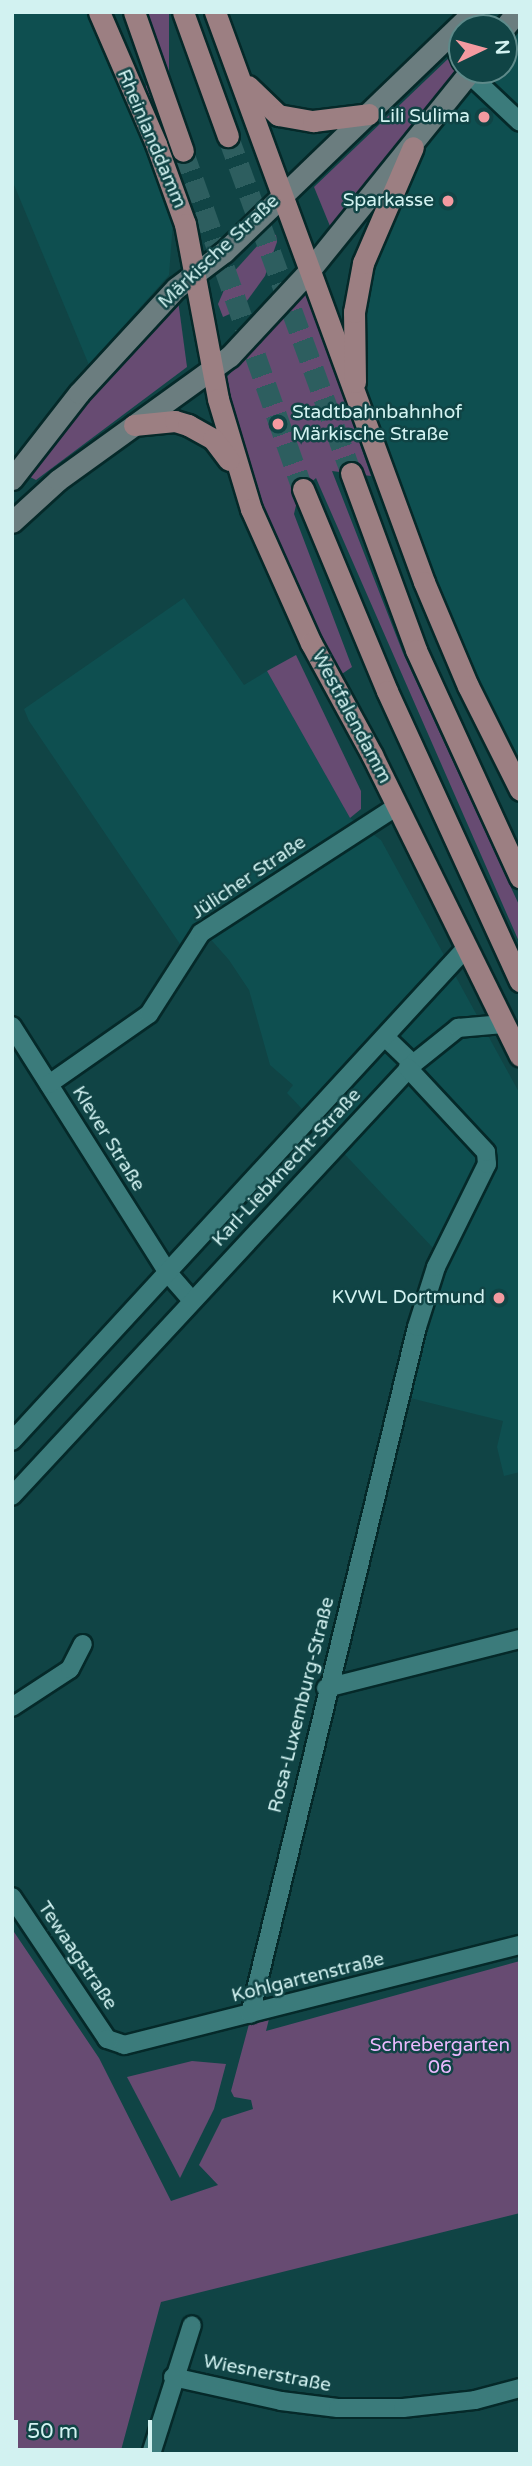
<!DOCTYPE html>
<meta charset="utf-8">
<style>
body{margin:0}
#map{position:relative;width:532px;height:2466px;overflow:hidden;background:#104445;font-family:"Varela Round",sans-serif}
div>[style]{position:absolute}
.built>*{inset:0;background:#0e4f50}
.green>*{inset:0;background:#674b72;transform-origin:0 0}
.primary-tunnel>*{height:21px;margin-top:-10.5px;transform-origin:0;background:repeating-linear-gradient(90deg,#2d5e5f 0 21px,transparent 0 31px)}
.roads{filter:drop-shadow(2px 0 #052929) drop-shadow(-2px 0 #052929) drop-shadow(0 2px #052929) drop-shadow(0 -2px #052929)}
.minor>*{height:18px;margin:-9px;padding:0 9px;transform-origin:9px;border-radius:9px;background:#3b7b7b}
.secondary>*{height:21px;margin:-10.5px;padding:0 10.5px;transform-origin:10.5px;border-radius:10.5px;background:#6b7d7f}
.primary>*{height:21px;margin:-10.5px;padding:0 10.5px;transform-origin:10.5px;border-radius:10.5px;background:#9c7f82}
.dots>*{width:19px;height:19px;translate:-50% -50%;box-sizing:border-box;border:4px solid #104445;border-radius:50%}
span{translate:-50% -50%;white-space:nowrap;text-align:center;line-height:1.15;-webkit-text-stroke:5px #104445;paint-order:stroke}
.poi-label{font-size:19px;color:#d2f2f1}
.right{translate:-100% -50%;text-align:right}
.left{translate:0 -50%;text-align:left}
.street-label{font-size:19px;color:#d2f2f1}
.park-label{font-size:19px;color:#eab9fe}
.frame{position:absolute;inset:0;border:14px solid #d2f2f1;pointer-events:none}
.north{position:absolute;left:448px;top:14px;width:70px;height:70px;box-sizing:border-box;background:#104445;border:2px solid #5e8a8a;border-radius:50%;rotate:85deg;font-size:19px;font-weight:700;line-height:28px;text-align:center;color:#d2f2f1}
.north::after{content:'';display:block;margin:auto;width:24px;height:32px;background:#f49aa0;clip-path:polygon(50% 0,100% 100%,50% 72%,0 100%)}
.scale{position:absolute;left:14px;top:2420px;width:138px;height:32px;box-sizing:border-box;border:4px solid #d2f2f1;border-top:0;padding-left:9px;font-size:21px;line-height:24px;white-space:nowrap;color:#d2f2f1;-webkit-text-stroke:5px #104445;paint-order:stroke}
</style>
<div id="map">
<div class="built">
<i style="clip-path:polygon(12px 12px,91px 12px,173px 222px,169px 275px,89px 365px,12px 180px)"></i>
<i style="clip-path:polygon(520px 31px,520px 770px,468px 670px,367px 413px,361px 350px,367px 282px,420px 151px,487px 70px,504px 70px,504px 50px)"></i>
<i style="clip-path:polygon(184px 598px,244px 685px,267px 671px,350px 818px,381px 840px,520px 1094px,520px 1472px,504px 1476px,497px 1447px,503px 1421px,390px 1393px,434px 1249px,287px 1093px,293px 1085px,270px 1065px,249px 990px,229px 960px,206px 934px,184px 950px,29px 721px,24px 709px)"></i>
</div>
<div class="green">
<i style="left:146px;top:12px;width:23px;height:125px"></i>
<i style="clip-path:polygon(451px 56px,456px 77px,332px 231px,314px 187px)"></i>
<i style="clip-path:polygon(269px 233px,276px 235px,277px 242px,265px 276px,241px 309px,223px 317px,218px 304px,230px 276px)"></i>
<i style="clip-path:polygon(307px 290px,371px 476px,332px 471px,403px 653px,520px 907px,520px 944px,316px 478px,299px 493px,294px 514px,352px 667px,339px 676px,247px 471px,225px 379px)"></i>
<i style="clip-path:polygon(178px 300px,187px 367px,36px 480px,26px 475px,119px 361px)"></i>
<i style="clip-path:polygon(296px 655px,361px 791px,361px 809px,350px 818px,267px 671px)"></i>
<i style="clip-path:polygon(12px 1929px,99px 2058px,171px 2201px,218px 2185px,199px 2165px,222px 2119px,253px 2109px,251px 2100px,234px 2097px,231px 2091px,249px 2024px,269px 2019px,266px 2031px,520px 1961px,520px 2213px,161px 2302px,120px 2454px,12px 2454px)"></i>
<i style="clip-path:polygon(192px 2061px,226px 2064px,214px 2109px,180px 2178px,127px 2077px)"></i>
</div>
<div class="primary-tunnel">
<i style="left:228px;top:136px;width:359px;rotate:69.9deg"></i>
<i style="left:183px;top:151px;width:359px;rotate:70.5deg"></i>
</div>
<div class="roads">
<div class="minor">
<i style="left:468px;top:73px;width:71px;rotate:43.3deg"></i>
<i style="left:12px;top:1026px;width:292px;rotate:57.7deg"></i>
<i style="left:168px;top:1273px;width:37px;rotate:49deg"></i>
<i style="left:385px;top:1037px;width:39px;rotate:44deg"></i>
<i style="left:49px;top:1084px;width:122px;rotate:-35deg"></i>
<i style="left:149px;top:1014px;width:96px;rotate:-57.3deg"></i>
<i style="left:201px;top:933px;width:234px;rotate:-32.9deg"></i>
<i style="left:12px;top:1441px;width:669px;rotate:-47.36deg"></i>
<i style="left:12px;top:1496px;width:589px;rotate:-47.13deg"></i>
<i style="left:413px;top:1064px;width:58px;rotate:-38.7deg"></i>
<i style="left:458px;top:1028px;width:45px;rotate:-5.1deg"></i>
<i style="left:326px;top:1688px;width:200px;rotate:-14.2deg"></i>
<i style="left:12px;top:1707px;width:69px;rotate:-33.2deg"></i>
<i style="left:70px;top:1669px;width:28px;rotate:-63deg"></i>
<i style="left:12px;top:1897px;width:171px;rotate:56.2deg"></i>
<i style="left:107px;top:2039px;width:18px;rotate:19deg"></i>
<i style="left:124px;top:2045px;width:408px;rotate:-14.2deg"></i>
<i style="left:250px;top:2014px;width:707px;rotate:-76.34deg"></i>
<i style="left:417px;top:1327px;width:63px;rotate:-72.4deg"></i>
<i style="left:436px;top:1267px;width:115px;rotate:-63.7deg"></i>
<i style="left:487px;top:1164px;width:12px;rotate:-95deg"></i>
<i style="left:486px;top:1152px;width:115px;rotate:-132.9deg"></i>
<i style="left:173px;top:2377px;width:111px;rotate:12.5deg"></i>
<i style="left:281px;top:2401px;width:57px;rotate:7deg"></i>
<i style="left:338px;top:2408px;width:65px"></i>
<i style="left:403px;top:2408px;width:72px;rotate:-6.3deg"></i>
<i style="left:475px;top:2400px;width:47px;rotate:-14.9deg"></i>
<i style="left:151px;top:2454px;width:135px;rotate:-72.4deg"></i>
</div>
<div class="secondary">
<i style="left:504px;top:28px;width:21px;rotate:-51deg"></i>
<i style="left:452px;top:35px;width:27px;rotate:68deg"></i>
<i style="left:12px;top:479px;width:109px;rotate:-52.1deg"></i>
<i style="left:79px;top:393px;width:143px;rotate:-47.3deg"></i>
<i style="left:176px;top:288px;width:60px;rotate:-36.9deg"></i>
<i style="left:224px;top:252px;width:346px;rotate:-43.9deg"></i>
<i style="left:12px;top:522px;width:62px;rotate:-42.4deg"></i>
<i style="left:58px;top:480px;width:212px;rotate:-35.8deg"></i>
<i style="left:230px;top:356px;width:116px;rotate:-47.1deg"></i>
<i style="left:309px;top:271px;width:258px;rotate:-51.1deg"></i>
</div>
<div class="primary">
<i style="left:99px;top:12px;width:144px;rotate:66.6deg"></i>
<i style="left:156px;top:144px;width:85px;rotate:70.1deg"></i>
<i style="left:185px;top:224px;width:178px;rotate:79.3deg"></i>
<i style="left:218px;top:399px;width:115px;rotate:73.3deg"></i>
<i style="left:251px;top:509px;width:147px;rotate:65.9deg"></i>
<i style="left:311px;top:643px;width:128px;rotate:61.4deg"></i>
<i style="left:372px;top:755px;width:335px;rotate:63.8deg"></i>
<i style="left:134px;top:12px;width:147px;rotate:70.6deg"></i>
<i style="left:183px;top:12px;width:132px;rotate:70.1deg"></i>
<i style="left:215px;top:12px;width:607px;rotate:69.86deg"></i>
<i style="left:424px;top:582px;width:113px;rotate:67.1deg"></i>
<i style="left:468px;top:686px;width:116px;rotate:63.4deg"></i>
<i style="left:248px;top:86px;width:42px;rotate:44deg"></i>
<i style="left:278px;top:115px;width:36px;rotate:10deg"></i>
<i style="left:313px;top:121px;width:56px;rotate:-7.1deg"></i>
<i style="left:355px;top:382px;width:70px;rotate:-90.8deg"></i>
<i style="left:354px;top:312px;width:50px;rotate:-79.6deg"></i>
<i style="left:363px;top:263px;width:126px;rotate:-66.7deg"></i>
<i style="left:134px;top:425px;width:41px;rotate:-5.6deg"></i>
<i style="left:175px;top:421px;width:14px;rotate:17deg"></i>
<i style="left:188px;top:425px;width:29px;rotate:29deg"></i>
<i style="left:213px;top:439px;width:26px;rotate:53deg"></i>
<i style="left:351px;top:473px;width:189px;rotate:69.8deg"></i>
<i style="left:416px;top:650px;width:250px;rotate:65.4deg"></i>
<i style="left:303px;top:489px;width:219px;rotate:67.4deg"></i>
<i style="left:387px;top:691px;width:319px;rotate:65.4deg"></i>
</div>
</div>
<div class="dots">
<i style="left:484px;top:117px;background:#f49aa0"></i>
<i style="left:448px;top:201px;background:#f49aa0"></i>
<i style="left:278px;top:424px;background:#f49aa0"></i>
<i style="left:499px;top:1298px;background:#f49aa0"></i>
</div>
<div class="poi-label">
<span class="right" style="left:470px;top:117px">Lili Sulima</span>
<span class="right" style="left:434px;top:201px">Sparkasse</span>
<span class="left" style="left:292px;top:424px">Stadtbahnbahnhof<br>Märkische Straße</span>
<span class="right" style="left:485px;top:1298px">KVWL Dortmund</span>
</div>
<div class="street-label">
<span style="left:151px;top:139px;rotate:67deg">Rheinlanddamm</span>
<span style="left:219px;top:252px;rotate:-43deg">Märkische Straße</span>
<span style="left:351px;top:717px;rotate:62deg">Westfalendamm</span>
<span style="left:249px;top:878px;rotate:-34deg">Jülicher Straße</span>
<span style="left:108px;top:1139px;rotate:58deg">Klever Straße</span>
<span style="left:287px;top:1168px;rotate:-47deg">Karl-Liebknecht-Straße</span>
<span style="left:302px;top:1705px;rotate:-76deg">Rosa-Luxemburg-Straße</span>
<span style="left:77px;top:1956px;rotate:56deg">Tewaagstraße</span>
<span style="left:308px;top:1978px;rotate:-14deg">Kohlgartenstraße</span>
<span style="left:267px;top:2374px;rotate:11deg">Wiesnerstraße</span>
</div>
<div class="park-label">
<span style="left:440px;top:2057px">Schrebergarten<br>06</span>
</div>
<div class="frame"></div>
<div class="north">N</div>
<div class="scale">50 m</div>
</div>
